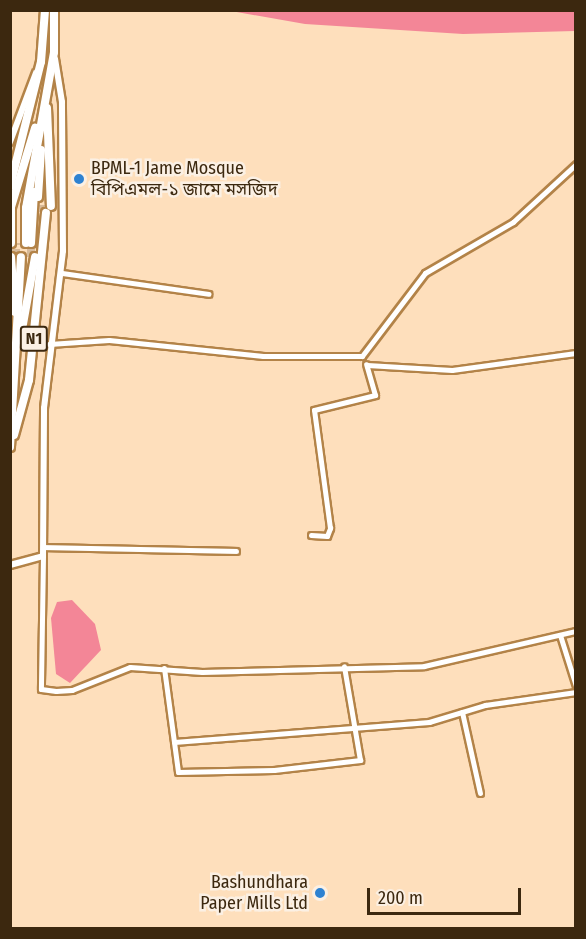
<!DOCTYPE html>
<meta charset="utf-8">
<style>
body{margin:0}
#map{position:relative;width:586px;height:939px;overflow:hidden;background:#fedfbc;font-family:"Fira Sans Condensed","Noto Sans Bengali",sans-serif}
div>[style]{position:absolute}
.water>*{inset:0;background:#f38697}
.trunk-tunnel>*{height:8px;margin-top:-4px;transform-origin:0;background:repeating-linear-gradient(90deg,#d7ba99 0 8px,transparent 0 12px)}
.roads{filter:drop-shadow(2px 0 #b38348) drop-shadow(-2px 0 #b38348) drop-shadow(0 2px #b38348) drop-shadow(0 -2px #b38348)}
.minor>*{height:5px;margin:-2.5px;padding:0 2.5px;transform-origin:2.5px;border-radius:2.5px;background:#fff}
.tertiary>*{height:6px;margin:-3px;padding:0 3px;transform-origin:3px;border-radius:3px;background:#fff}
.trunk>*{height:8px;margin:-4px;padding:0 4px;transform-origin:4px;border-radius:4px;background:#fff}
.dots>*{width:16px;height:16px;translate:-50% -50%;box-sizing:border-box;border:3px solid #fbf0e4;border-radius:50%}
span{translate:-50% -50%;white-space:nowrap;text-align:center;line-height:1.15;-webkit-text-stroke:5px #fbf0e4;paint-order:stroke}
.shield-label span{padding:2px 4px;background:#fbf0e4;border:2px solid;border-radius:4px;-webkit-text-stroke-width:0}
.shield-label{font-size:16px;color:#3c280f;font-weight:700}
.poi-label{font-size:18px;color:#3c280f}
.left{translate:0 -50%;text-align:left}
.right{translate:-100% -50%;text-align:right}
.frame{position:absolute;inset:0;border:12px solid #3c280f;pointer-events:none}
.scale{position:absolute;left:367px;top:888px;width:154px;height:27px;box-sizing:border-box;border:3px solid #3c280f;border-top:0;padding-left:8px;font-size:18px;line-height:21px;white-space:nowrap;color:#3c280f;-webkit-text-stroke:4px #fbf0e4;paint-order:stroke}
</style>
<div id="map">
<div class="water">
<i style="clip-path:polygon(231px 11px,575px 11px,575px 31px,463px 34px,305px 24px)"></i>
<i style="clip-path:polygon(72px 600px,95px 624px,101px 650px,70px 683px,56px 674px,51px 618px,57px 602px)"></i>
</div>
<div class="trunk-tunnel">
<i style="left:41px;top:212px;width:7px;rotate:-90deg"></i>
<i style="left:16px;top:257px;width:14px;rotate:-90deg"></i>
<i style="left:31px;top:257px;width:14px;rotate:-90deg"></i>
</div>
<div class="roads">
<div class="minor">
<i style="left:62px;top:273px;width:148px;rotate:8.1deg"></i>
<i style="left:49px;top:344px;width:60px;rotate:-3.8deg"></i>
<i style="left:109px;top:340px;width:155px;rotate:5.9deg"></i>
<i style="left:263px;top:356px;width:99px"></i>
<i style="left:362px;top:356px;width:104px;rotate:-52.8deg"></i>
<i style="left:425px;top:273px;width:102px;rotate:-30.1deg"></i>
<i style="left:513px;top:222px;width:86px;rotate:-42.6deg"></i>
<i style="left:367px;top:365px;width:85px;rotate:3.4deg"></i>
<i style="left:452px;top:370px;width:125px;rotate:-7.8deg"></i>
<i style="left:311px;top:535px;width:16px;rotate:4deg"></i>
<i style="left:327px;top:536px;width:9px;rotate:-69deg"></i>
<i style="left:330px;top:528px;width:119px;rotate:-97.7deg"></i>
<i style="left:314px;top:410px;width:63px;rotate:-13.8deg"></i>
<i style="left:375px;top:395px;width:32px;rotate:-106deg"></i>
<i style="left:43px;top:547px;width:193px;rotate:1.2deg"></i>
<i style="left:43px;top:556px;width:133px;rotate:90.9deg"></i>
<i style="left:41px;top:689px;width:15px;rotate:8deg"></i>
<i style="left:56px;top:691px;width:16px;rotate:-4deg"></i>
<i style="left:72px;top:690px;width:62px;rotate:-21.6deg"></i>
<i style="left:130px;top:667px;width:72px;rotate:4deg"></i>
<i style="left:202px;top:672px;width:222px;rotate:-1.5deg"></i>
<i style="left:424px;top:666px;width:156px;rotate:-13deg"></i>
<i style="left:560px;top:635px;width:53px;rotate:72.6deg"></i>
<i style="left:164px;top:668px;width:105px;rotate:82.3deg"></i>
<i style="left:178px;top:772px;width:96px;rotate:-1.2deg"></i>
<i style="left:274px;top:770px;width:87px;rotate:-6.6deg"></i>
<i style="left:360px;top:760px;width:95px;rotate:-99.7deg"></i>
<i style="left:462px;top:712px;width:83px;rotate:77.5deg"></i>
<i style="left:174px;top:742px;width:256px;rotate:-4.5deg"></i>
<i style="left:429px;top:722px;width:59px;rotate:-16.9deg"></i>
<i style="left:485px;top:705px;width:92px;rotate:-8.1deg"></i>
</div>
<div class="tertiary">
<i style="left:10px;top:142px;width:74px;rotate:-69.4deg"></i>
<i style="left:10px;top:565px;width:34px;rotate:-15deg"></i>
<i style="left:43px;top:556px;width:148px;rotate:-89.6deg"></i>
<i style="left:44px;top:408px;width:158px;rotate:-83.1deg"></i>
<i style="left:63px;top:251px;width:149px;rotate:-90.4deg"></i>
<i style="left:62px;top:102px;width:44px;rotate:-99.2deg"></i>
</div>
<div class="trunk">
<i style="left:47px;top:108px;width:98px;rotate:87.7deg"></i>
<i style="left:10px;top:186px;width:128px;rotate:-76deg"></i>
<i style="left:41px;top:62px;width:52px;rotate:-85.6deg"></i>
<i style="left:38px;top:197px;width:47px;rotate:-86.3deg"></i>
<i style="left:11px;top:243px;width:36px;rotate:-90deg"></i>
<i style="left:11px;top:207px;width:83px;rotate:-73.1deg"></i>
<i style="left:26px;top:243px;width:35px;rotate:-90deg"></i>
<i style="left:26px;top:208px;width:158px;rotate:-79.8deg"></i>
<i style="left:54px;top:52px;width:42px;rotate:-90deg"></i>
<i style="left:31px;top:243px;width:51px;rotate:-86.6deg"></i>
<i style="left:11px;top:257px;width:55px;rotate:85.8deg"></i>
<i style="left:23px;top:324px;width:68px;rotate:-79.8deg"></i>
<i style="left:14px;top:435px;width:57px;rotate:-74.7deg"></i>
<i style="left:29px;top:380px;width:168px;rotate:-84.2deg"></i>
<i style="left:10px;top:447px;width:190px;rotate:-86.7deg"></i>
</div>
</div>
<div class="dots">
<i style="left:79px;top:179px;background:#2e82d1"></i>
<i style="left:320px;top:893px;background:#2e82d1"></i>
</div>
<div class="shield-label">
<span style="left:34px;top:339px">N1</span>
</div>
<div class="poi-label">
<span class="left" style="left:91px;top:179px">BPML-1 Jame Mosque<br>বিপিএমল-১ জামে মসজিদ</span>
<span class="right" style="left:308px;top:893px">Bashundhara<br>Paper Mills Ltd</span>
</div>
<div class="frame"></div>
<div class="scale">200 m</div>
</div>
